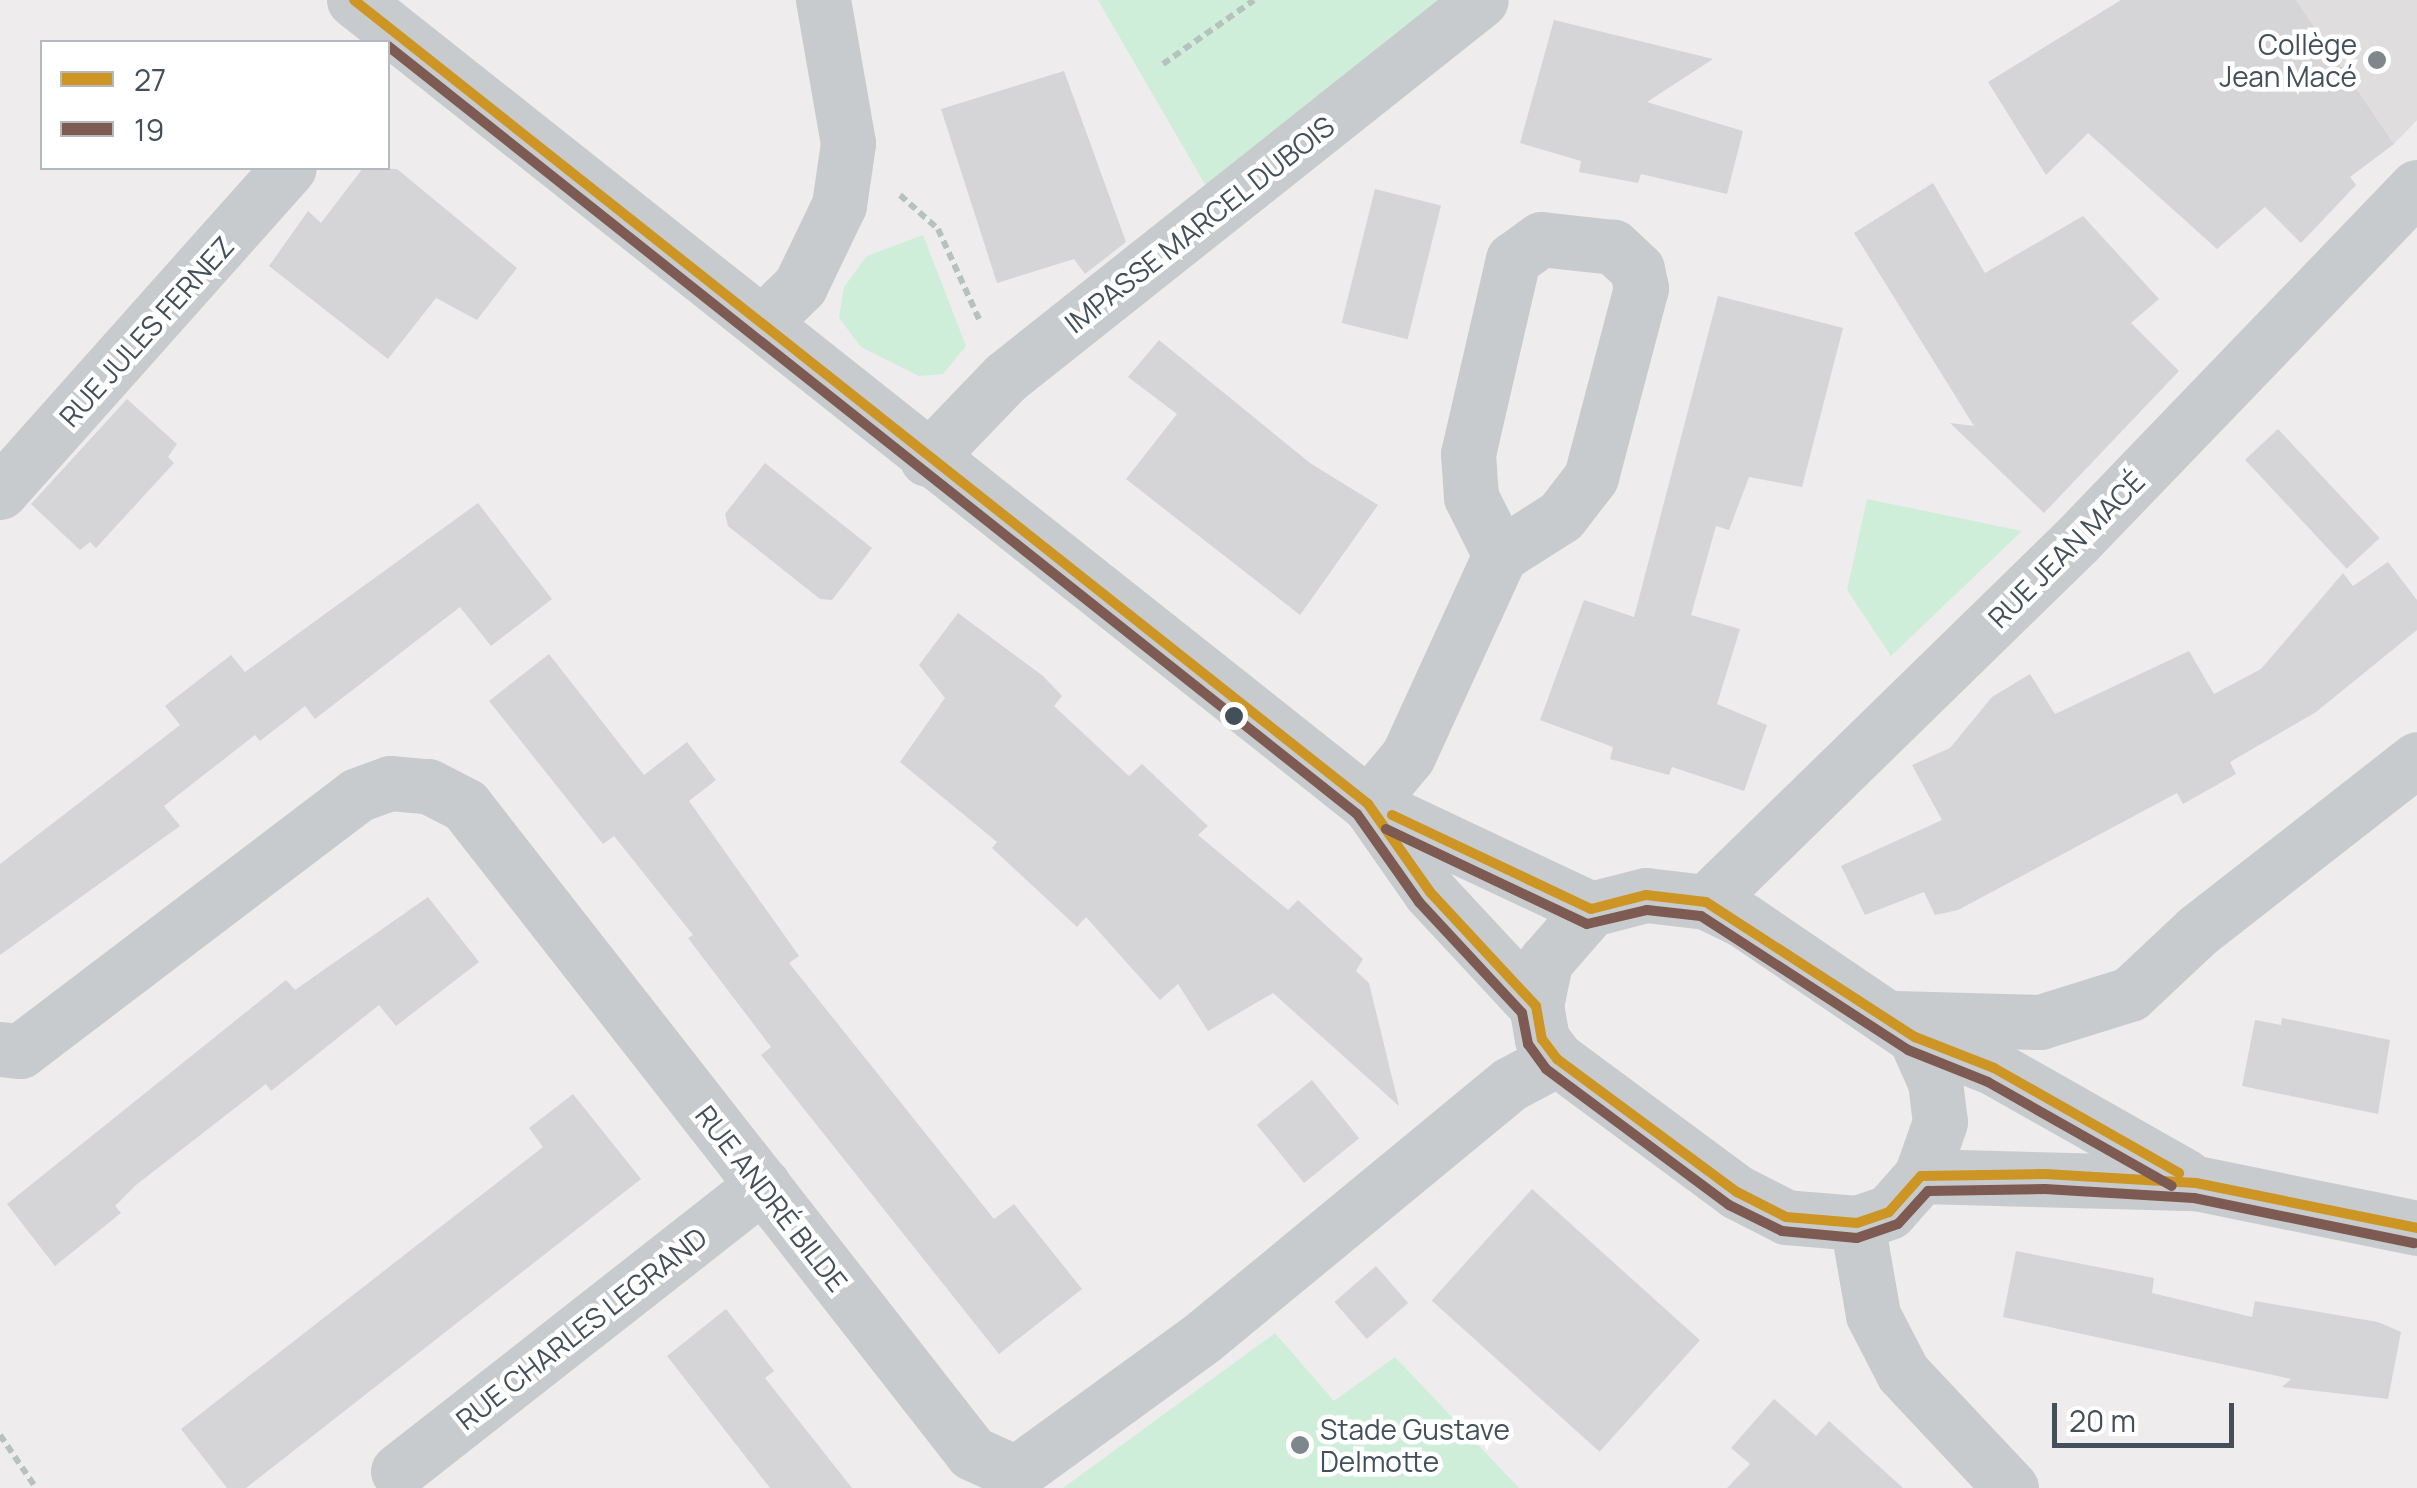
<!DOCTYPE html>
<meta charset="utf-8">
<style>
body{margin:0}
#map{position:relative;width:2417px;height:1488px;overflow:hidden;background:#eeecec;font-family:Manrope,sans-serif}
div>[style]{position:absolute}
.education>*{inset:0;background:#dfddde}
.green>*{inset:0;background:#cfeeda}
.building>*{inset:0;background:#d5d4d7;transform-origin:0 0}
.path>*{height:6px;margin-top:-3px;transform-origin:0;background:repeating-linear-gradient(90deg,#b5c2be 0 8px,transparent 0 13px)}
.minor>*{height:55px;margin:-27.5px;padding:0 27.5px;transform-origin:27.5px;border-radius:27.5px;background:#c8cbcd}
.bus-1>*{height:10px;margin:-5px;padding:0 5px;transform-origin:5px;border-radius:5px;background:#cd9523}
.bus-2>*{height:10px;margin:-5px;padding:0 5px;transform-origin:5px;border-radius:5px;background:#7d5a52}
.dots>*{width:28px;height:28px;translate:-50% -50%;box-sizing:border-box;border:5px solid #fff;border-radius:50%}
span{translate:-50% -50%;white-space:nowrap;text-align:center;line-height:1.15;-webkit-text-stroke:9px #fff;paint-order:stroke}
.poi-label{font-size:28px;color:#434f59}
.right{translate:-100% -50%;text-align:right}
.left{translate:0 -50%;text-align:left}
.street-label{font-size:28px;color:#434f59}
.legend{position:absolute;left:40px;top:40px;width:350px;height:130px;box-sizing:border-box;background:#fff;border:2px solid #b4b9bd;margin:0;padding:12px 18px;list-style:none;font-size:30px;color:#434f59}
.legend li{display:flex;align-items:center;gap:20px;height:50px}
.legend b{width:50px;border:2px solid #b4b9bd}
.scale{position:absolute;left:2052px;top:1403px;width:182px;height:45px;box-sizing:border-box;border:5px solid #434f59;border-top:0;padding-left:12px;font-size:30px;line-height:35px;white-space:nowrap;color:#434f59;-webkit-text-stroke:8px #fff;paint-order:stroke}
</style>
<div id="map">
<div class="education">
<i style="clip-path:polygon(2296px 0,2417px 0,2417px 120px,2394px 144px)"></i>
</div>
<div class="green">
<i style="clip-path:polygon(1098px 0,1446px 0,1210px 193px)"></i>
<i style="clip-path:polygon(923px 235px,966px 346px,943px 374px,919px 376px,861px 347px,839px 318px,844px 287px,867px 256px)"></i>
<i style="clip-path:polygon(1867px 499px,2022px 531px,1891px 656px,1847px 590px)"></i>
<i style="clip-path:polygon(1275px 1333px,1334px 1401px,1395px 1357px,1519px 1488px,1063px 1488px)"></i>
</div>
<div class="building">
<i style="clip-path:polygon(2121px 0,2296px 0,2394px 144px,2350px 177px,2356px 185px,2301px 243px,2265px 207px,2217px 249px,2088px 133px,2046px 175px,1988px 82px)"></i>
<i style="clip-path:polygon(1554px 20px,1713px 59px,1647px 102px,1743px 131px,1727px 194px,1641px 174px,1638px 183px,1579px 172px,1581px 161px,1520px 143px)"></i>
<i style="clip-path:polygon(1064px 71px,1126px 242px,1085px 274px,1074px 259px,997px 283px,941px 109px)"></i>
<i style="clip-path:polygon(363px 168px,397px 169px,517px 268px,477px 320px,436px 298px,388px 359px,269px 266px,308px 211px,321px 223px)"></i>
<i style="clip-path:polygon(1933px 183px,1985px 273px,2083px 216px,2159px 299px,2131px 323px,2179px 371px,2044px 513px,1950px 423px,1974px 426px,1854px 233px)"></i>
<i style="left:1375px;top:189px;width:68px;height:138px;rotate:14deg"></i>
<i style="clip-path:polygon(1718px 296px,1843px 328px,1802px 487px,1749px 477px,1729px 530px,1716px 526px,1691px 615px,1740px 629px,1717px 704px,1767px 725px,1744px 791px,1672px 767px,1669px 775px,1610px 759px,1613px 747px,1540px 720px,1584px 600px,1634px 617px)"></i>
<i style="clip-path:polygon(1159px 340px,1310px 463px,1378px 505px,1300px 615px,1126px 479px,1177px 414px,1128px 377px)"></i>
<i style="clip-path:polygon(127px 399px,177px 444px,168px 457px,174px 463px,96px 548px,90px 542px,80px 550px,31px 504px)"></i>
<i style="left:2278px;top:429px;width:149px;height:45px;rotate:47deg"></i>
<i style="clip-path:polygon(765px 463px,872px 548px,832px 600px,820px 599px,728px 526px,725px 514px)"></i>
<i style="clip-path:polygon(478px 503px,552px 599px,491px 646px,460px 607px,315px 719px,305px 706px,260px 741px,255px 735px,164px 806px,180px 826px,0 955px,0 864px,180px 725px,165px 706px,231px 655px,245px 672px)"></i>
<i style="clip-path:polygon(2388px 562px,2417px 600px,2417px 630px,2316px 712px,2230px 762px,2236px 774px,2183px 804px,2177px 793px,1958px 910px,1935px 915px,1924px 892px,1865px 915px,1841px 866px,1942px 820px,1912px 765px,1950px 748px,1992px 697px,2030px 674px,2055px 714px,2189px 651px,2214px 694px,2261px 669px,2343px 573px,2353px 586px)"></i>
<i style="clip-path:polygon(958px 613px,1043px 676px,1062px 696px,1054px 706px,1129px 776px,1142px 764px,1208px 826px,1198px 835px,1288px 910px,1298px 900px,1363px 959px,1356px 971px,1369px 983px,1399px 1106px,1273px 993px,1208px 1031px,1178px 984px,1160px 1000px,1086px 917px,1077px 927px,992px 848px,997px 842px,900px 762px,945px 698px,919px 665px)"></i>
<i style="clip-path:polygon(549px 654px,644px 775px,687px 742px,716px 780px,689px 801px,799px 956px,789px 963px,994px 1219px,1014px 1204px,1082px 1289px,999px 1354px,761px 1055px,771px 1047px,688px 938px,693px 935px,614px 836px,603px 844px,489px 701px)"></i>
<i style="clip-path:polygon(428px 897px,479px 962px,396px 1026px,379px 1005px,271px 1091px,266px 1084px,136px 1185px,115px 1206px,121px 1213px,55px 1266px,7px 1204px,286px 980px,295px 990px)"></i>
<i style="clip-path:polygon(2282px 1018px,2390px 1040px,2378px 1114px,2242px 1086px,2255px 1020px,2281px 1025px)"></i>
<i style="left:1312px;top:1080px;width:75px;height:71px;rotate:51deg"></i>
<i style="clip-path:polygon(573px 1094px,641px 1179px,246px 1488px,227px 1488px,181px 1429px,543px 1147px,529px 1128px)"></i>
<i style="left:1532px;top:1189px;width:226px;height:150px;rotate:42deg"></i>
<i style="clip-path:polygon(2016px 1251px,2154px 1278px,2152px 1293px,2252px 1317px,2255px 1301px,2378px 1322px,2401px 1332px,2388px 1399px,2282px 1387px,2291px 1379px,2003px 1317px)"></i>
<i style="left:1376px;top:1266px;width:49px;height:55px;rotate:49deg"></i>
<i style="clip-path:polygon(726px 1309px,774px 1371px,765px 1378px,852px 1488px,770px 1488px,667px 1356px)"></i>
<i style="clip-path:polygon(1774px 1399px,1816px 1436px,1829px 1421px,1903px 1488px,1727px 1488px,1750px 1464px,1731px 1448px)"></i>
</div>
<div class="path">
<i style="left:1163px;top:64px;width:111px;rotate:-35.1deg"></i>
<i style="left:900px;top:195px;width:51px;rotate:41.8deg"></i>
<i style="left:938px;top:229px;width:101px;rotate:65.5deg"></i>
<i style="left:0;top:1435px;width:64px;rotate:55.8deg"></i>
</div>
<div class="minor">
<i style="left:354px;top:0;width:1294px;rotate:38.41deg"></i>
<i style="left:1368px;top:804px;width:246px;rotate:25.2deg"></i>
<i style="left:763px;top:322px;width:52px;rotate:-44.2deg"></i>
<i style="left:800px;top:286px;width:90px;rotate:-64.3deg"></i>
<i style="left:839px;top:205px;width:63px;rotate:-81.7deg"></i>
<i style="left:848px;top:143px;width:145px;rotate:-99.9deg"></i>
<i style="left:927px;top:459px;width:114px;rotate:-46.1deg"></i>
<i style="left:1006px;top:377px;width:606px;rotate:-38.44deg"></i>
<i style="left:0;top:492px;width:434px;rotate:-48.3deg"></i>
<i style="left:1368px;top:804px;width:62px;rotate:-50.2deg"></i>
<i style="left:1408px;top:756px;width:221px;rotate:-65.4deg"></i>
<i style="left:1500px;top:555px;width:72px;rotate:-32.6deg"></i>
<i style="left:1561px;top:516px;width:49px;rotate:-52.4deg"></i>
<i style="left:1591px;top:477px;width:196px;rotate:-75.2deg"></i>
<i style="left:1641px;top:288px;width:19px;rotate:-102deg"></i>
<i style="left:1637px;top:269px;width:33px;rotate:-137deg"></i>
<i style="left:1613px;top:247px;width:72px;rotate:-173.7deg"></i>
<i style="left:1541px;top:239px;width:34px;rotate:144deg"></i>
<i style="left:1513px;top:259px;width:200px;rotate:103deg"></i>
<i style="left:1468px;top:454px;width:43px;rotate:86deg"></i>
<i style="left:1471px;top:497px;width:65px;rotate:63.4deg"></i>
<i style="left:1370px;top:806px;width:105px;rotate:55.1deg"></i>
<i style="left:1430px;top:892px;width:156px;rotate:47.1deg"></i>
<i style="left:1646px;top:895px;width:60px;rotate:6.7deg"></i>
<i style="left:1706px;top:902px;width:41px;rotate:25.9deg"></i>
<i style="left:1743px;top:920px;width:208px;rotate:34.2deg"></i>
<i style="left:1915px;top:1037px;width:49px;rotate:66deg"></i>
<i style="left:1935px;top:1082px;width:40px;rotate:82.9deg"></i>
<i style="left:1940px;top:1122px;width:57px;rotate:109.4deg"></i>
<i style="left:1921px;top:1176px;width:48px;rotate:131.6deg"></i>
<i style="left:1889px;top:1212px;width:34px;rotate:161deg"></i>
<i style="left:1857px;top:1223px;width:71px;rotate:-175.2deg"></i>
<i style="left:1786px;top:1217px;width:55px;rotate:-153deg"></i>
<i style="left:1737px;top:1192px;width:224px;rotate:-143.5deg"></i>
<i style="left:1557px;top:1059px;width:25px;rotate:-127deg"></i>
<i style="left:1542px;top:1039px;width:34px;rotate:-100deg"></i>
<i style="left:1536px;top:1006px;width:45px;rotate:-78.4deg"></i>
<i style="left:1545px;top:962px;width:70px;rotate:-49deg"></i>
<i style="left:1591px;top:909px;width:57px;rotate:-14.3deg"></i>
<i style="left:1706px;top:902px;width:518px;rotate:-44.3deg"></i>
<i style="left:2077px;top:540px;width:490px;rotate:-46.1deg"></i>
<i style="left:1895px;top:1018px;width:145px;rotate:1.6deg"></i>
<i style="left:2040px;top:1022px;width:94px;rotate:-17.3deg"></i>
<i style="left:2130px;top:994px;width:92px;rotate:-43.2deg"></i>
<i style="left:2197px;top:931px;width:279px;rotate:-38deg"></i>
<i style="left:1915px;top:1037px;width:85px;rotate:21.4deg"></i>
<i style="left:1994px;top:1068px;width:219px;rotate:29.5deg"></i>
<i style="left:0;top:1049px;width:20px;rotate:6deg"></i>
<i style="left:20px;top:1051px;width:423px;rotate:-37.2deg"></i>
<i style="left:357px;top:795px;width:35px;rotate:-20deg"></i>
<i style="left:390px;top:783px;width:38px;rotate:5deg"></i>
<i style="left:428px;top:786px;width:42px;rotate:27.2deg"></i>
<i style="left:465px;top:805px;width:823px;rotate:51.96deg"></i>
<i style="left:972px;top:1453px;width:48px;rotate:24.4deg"></i>
<i style="left:1016px;top:1473px;width:231px;rotate:-36deg"></i>
<i style="left:1203px;top:1337px;width:398px;rotate:-39.5deg"></i>
<i style="left:1510px;top:1084px;width:53px;rotate:-28deg"></i>
<i style="left:1921px;top:1176px;width:275px;rotate:1.5deg"></i>
<i style="left:2196px;top:1183px;width:226px;rotate:11.5deg"></i>
<i style="left:1857px;top:1223px;width:93px;rotate:80.1deg"></i>
<i style="left:1873px;top:1315px;width:65px;rotate:62.7deg"></i>
<i style="left:1903px;top:1373px;width:158px;rotate:46.8deg"></i>
<i style="left:398px;top:1471px;width:464px;rotate:-38.1deg"></i>
</div>
<div class="bus-1">
<i style="left:354px;top:0;width:1294px;rotate:38.41deg"></i>
<i style="left:1368px;top:804px;width:108px;rotate:54.8deg"></i>
<i style="left:1430px;top:892px;width:156px;rotate:47.1deg"></i>
<i style="left:1536px;top:1006px;width:34px;rotate:80deg"></i>
<i style="left:1542px;top:1039px;width:25px;rotate:53deg"></i>
<i style="left:1557px;top:1059px;width:224px;rotate:36.5deg"></i>
<i style="left:1737px;top:1192px;width:55px;rotate:27deg"></i>
<i style="left:1786px;top:1217px;width:71px;rotate:4.8deg"></i>
<i style="left:1857px;top:1223px;width:34px;rotate:-19deg"></i>
<i style="left:1889px;top:1212px;width:48px;rotate:-48.4deg"></i>
<i style="left:1921px;top:1176px;width:124px;rotate:-0.9deg"></i>
<i style="left:2045px;top:1174px;width:151px;rotate:3.4deg"></i>
<i style="left:2196px;top:1183px;width:226px;rotate:11.5deg"></i>
<i style="left:1392px;top:815px;width:220px;rotate:25.3deg"></i>
<i style="left:1591px;top:909px;width:57px;rotate:-14.3deg"></i>
<i style="left:1646px;top:895px;width:60px;rotate:6.7deg"></i>
<i style="left:1706px;top:902px;width:249px;rotate:32.9deg"></i>
<i style="left:1915px;top:1037px;width:85px;rotate:21.4deg"></i>
<i style="left:1994px;top:1068px;width:213px;rotate:29.6deg"></i>
</div>
<div class="bus-2">
<i style="left:388px;top:46px;width:1236px;rotate:38.4deg"></i>
<i style="left:1357px;top:814px;width:108px;rotate:54.8deg"></i>
<i style="left:1419px;top:902px;width:151px;rotate:47.1deg"></i>
<i style="left:1522px;top:1013px;width:32px;rotate:79deg"></i>
<i style="left:1528px;top:1044px;width:31px;rotate:54deg"></i>
<i style="left:1546px;top:1069px;width:228px;rotate:36.6deg"></i>
<i style="left:1729px;top:1205px;width:59px;rotate:26.1deg"></i>
<i style="left:1782px;top:1231px;width:75px;rotate:5.3deg"></i>
<i style="left:1857px;top:1238px;width:43px;rotate:-18.9deg"></i>
<i style="left:1898px;top:1224px;width:45px;rotate:-47.7deg"></i>
<i style="left:1928px;top:1191px;width:117px;rotate:-1deg"></i>
<i style="left:2045px;top:1189px;width:149px;rotate:3.5deg"></i>
<i style="left:2194px;top:1198px;width:225px;rotate:11.6deg"></i>
<i style="left:1386px;top:829px;width:222px;rotate:25.3deg"></i>
<i style="left:1587px;top:924px;width:62px;rotate:-13.1deg"></i>
<i style="left:1647px;top:910px;width:54px;rotate:6.3deg"></i>
<i style="left:1701px;top:916px;width:247px;rotate:32.9deg"></i>
<i style="left:1908px;top:1050px;width:86px;rotate:21.8deg"></i>
<i style="left:1988px;top:1082px;width:211px;rotate:29.5deg"></i>
</div>
<div class="dots">
<i style="left:2377px;top:60px;background:#7f868c"></i>
<i style="left:1234px;top:716px;background:#434f59"></i>
<i style="left:1300px;top:1445px;background:#7f868c"></i>
</div>
<div class="poi-label">
<span class="right" style="left:2357px;top:60px">Collège<br>Jean Macé</span>
<span class="left" style="left:1320px;top:1445px">Stade Gustave<br>Delmotte</span>
</div>
<div class="street-label">
<span style="left:1199px;top:224px;rotate:-38deg">IMPASSE MARCEL DUBOIS</span>
<span style="left:146px;top:331px;rotate:-48deg">RUE JULES FERNEZ</span>
<span style="left:2066px;top:549px;rotate:-45deg">RUE JEAN MACÉ</span>
<span style="left:772px;top:1198px;rotate:52deg">RUE ANDRÉ BILDE</span>
<span style="left:581px;top:1328px;rotate:-38deg">RUE CHARLES LEGRAND</span>
</div>
<ul class="legend">
<li><b style="height:12px;background:#cd9523"></b>27</li>
<li><b style="height:12px;background:#7d5a52"></b>19</li>
</ul>
<div class="scale">20 m</div>
</div>
